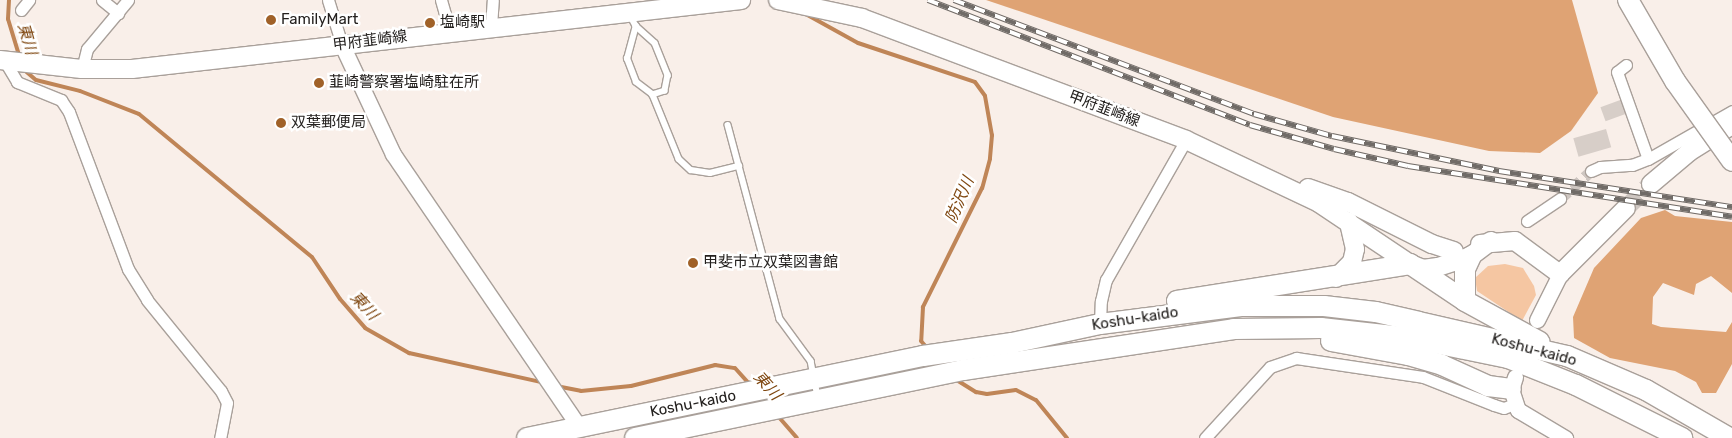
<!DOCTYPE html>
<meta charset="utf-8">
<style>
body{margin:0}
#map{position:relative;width:1732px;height:438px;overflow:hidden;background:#f9efe9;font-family:Rubik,"Noto Sans JP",sans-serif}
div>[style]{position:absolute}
.green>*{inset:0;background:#f5c6a2}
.forest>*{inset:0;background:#dfa374}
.stream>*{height:4px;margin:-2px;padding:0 2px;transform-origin:2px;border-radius:2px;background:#bf8557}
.building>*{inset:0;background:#d7cec8;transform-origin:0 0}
.street-tunnel>*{height:11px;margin-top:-5.5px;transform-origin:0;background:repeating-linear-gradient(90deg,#cec6c1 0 11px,transparent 0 16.5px)}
.primary-tunnel>*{height:18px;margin-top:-9px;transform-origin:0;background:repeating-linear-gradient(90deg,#cec6c1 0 18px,transparent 0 27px)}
.roads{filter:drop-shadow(1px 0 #a9a09a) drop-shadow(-1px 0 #a9a09a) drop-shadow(0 1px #a9a09a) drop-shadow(0 -1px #a9a09a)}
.lane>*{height:5.5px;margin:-2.75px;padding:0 2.75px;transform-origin:2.75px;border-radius:2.75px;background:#fff}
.street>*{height:11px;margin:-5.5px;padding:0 5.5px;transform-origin:5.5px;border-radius:5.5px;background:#fff}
.secondary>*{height:15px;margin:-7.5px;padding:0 7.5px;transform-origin:7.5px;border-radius:7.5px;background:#fff}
.primary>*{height:18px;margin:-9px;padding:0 9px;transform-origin:9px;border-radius:9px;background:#fff}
.highway>*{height:20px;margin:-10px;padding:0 10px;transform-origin:10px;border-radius:10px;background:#fff}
.rail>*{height:5.5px;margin-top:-2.75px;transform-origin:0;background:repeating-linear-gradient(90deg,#fff 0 11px,#706b67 0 22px);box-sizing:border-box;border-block:1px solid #706b67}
.bridges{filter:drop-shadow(1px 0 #a9a09a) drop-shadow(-1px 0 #a9a09a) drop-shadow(0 1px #a9a09a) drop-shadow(0 -1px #a9a09a)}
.highway-bridge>*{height:20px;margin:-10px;padding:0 10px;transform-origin:10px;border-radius:10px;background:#fff}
.dots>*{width:14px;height:14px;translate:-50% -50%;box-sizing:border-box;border:2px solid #fff;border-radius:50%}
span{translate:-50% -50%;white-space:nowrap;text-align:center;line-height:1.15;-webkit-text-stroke:5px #fff;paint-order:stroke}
.poi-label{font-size:15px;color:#24211f}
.left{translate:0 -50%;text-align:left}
.street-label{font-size:15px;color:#24211f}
.water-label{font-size:16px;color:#7f4710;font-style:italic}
</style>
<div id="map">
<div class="green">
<i style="clip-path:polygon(1505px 264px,1523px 268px,1534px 286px,1536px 295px,1522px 321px,1477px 291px,1475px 278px,1488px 266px)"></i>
</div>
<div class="forest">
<i style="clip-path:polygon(986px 0,1572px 0,1598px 93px,1571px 131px,1540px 153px,1489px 151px,1333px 117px)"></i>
<i style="clip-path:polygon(1665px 210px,1675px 216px,1732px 222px,1732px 293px,1711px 276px,1696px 284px,1694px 295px,1663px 283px,1653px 297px,1652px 324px,1661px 327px,1726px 332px,1732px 322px,1732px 364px,1716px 393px,1702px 393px,1696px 382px,1675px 371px,1610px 358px,1574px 338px,1573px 317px,1594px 268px,1641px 218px)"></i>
</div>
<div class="stream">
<i style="left:9px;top:0;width:19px;rotate:93deg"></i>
<i style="left:8px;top:19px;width:39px;rotate:73deg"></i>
<i style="left:802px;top:12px;width:64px;rotate:29deg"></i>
<i style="left:858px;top:43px;width:123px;rotate:18.4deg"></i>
<i style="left:975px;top:82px;width:17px;rotate:54deg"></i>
<i style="left:985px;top:96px;width:40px;rotate:80deg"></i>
<i style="left:992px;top:135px;width:24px;rotate:95deg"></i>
<i style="left:990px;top:159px;width:30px;rotate:105deg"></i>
<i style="left:982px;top:188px;width:133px;rotate:116.4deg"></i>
<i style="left:923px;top:307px;width:34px;rotate:93deg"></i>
<i style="left:921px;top:341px;width:9px;rotate:49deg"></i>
<i style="left:22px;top:68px;width:18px;rotate:41deg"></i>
<i style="left:36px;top:80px;width:45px;rotate:14deg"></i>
<i style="left:80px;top:91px;width:63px;rotate:21.3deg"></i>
<i style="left:139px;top:114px;width:224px;rotate:39.6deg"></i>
<i style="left:312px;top:257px;width:50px;rotate:56.3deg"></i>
<i style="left:340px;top:299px;width:38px;rotate:49deg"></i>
<i style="left:365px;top:328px;width:51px;rotate:29.6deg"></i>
<i style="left:409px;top:353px;width:139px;rotate:12.4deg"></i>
<i style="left:955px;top:379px;width:25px;rotate:32deg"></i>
<i style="left:976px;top:392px;width:11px;rotate:10deg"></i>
<i style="left:987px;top:394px;width:29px;rotate:-8deg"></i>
<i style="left:1016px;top:390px;width:22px;rotate:27deg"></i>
<i style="left:1036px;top:400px;width:49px;rotate:50.8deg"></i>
<i style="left:556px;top:386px;width:25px;rotate:11deg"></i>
<i style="left:581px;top:391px;width:50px;rotate:-5.7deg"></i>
<i style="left:631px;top:386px;width:87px;rotate:-14deg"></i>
<i style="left:715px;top:365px;width:20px;rotate:9deg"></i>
<i style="left:735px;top:368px;width:24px;rotate:48deg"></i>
<i style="left:777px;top:415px;width:30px;rotate:49deg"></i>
</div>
<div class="building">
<i style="left:1623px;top:99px;width:15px;height:24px;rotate:70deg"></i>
<i style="left:1606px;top:129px;width:19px;height:34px;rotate:74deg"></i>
</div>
<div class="street-tunnel">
<i style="left:1560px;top:199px;width:42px;rotate:-42.1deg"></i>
</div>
<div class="primary-tunnel">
<i style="left:1626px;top:208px;width:35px;rotate:-44deg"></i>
</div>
<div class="roads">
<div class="lane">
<i style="left:630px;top:15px;width:13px;rotate:61deg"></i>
<i style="left:636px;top:26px;width:25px;rotate:42deg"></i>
<i style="left:655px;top:43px;width:35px;rotate:68deg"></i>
<i style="left:668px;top:75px;width:16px;rotate:101deg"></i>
<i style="left:665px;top:91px;width:13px;rotate:162deg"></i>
<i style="left:653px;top:95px;width:21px;rotate:-143deg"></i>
<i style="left:636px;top:82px;width:25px;rotate:-111deg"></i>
<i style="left:627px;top:59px;width:34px;rotate:-75deg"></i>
<i style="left:653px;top:95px;width:69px;rotate:67.9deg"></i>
<i style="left:679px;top:159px;width:16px;rotate:43deg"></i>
<i style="left:691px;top:170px;width:19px;rotate:9deg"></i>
<i style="left:710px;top:173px;width:30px;rotate:-14deg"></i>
<i style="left:728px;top:125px;width:201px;rotate:75deg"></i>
<i style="left:780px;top:319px;width:52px;rotate:53.6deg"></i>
<i style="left:811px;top:361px;width:38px;rotate:79deg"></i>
</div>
<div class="street">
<i style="left:102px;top:0;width:21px;rotate:39deg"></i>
<i style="left:328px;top:0;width:47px;rotate:72.7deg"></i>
<i style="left:441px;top:0;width:32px;rotate:74deg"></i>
<i style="left:21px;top:10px;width:13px;rotate:-51deg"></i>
<i style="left:491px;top:26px;width:26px;rotate:-86deg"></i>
<i style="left:4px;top:60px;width:26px;rotate:59deg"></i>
<i style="left:17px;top:82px;width:48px;rotate:22.2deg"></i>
<i style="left:61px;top:100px;width:14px;rotate:56deg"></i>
<i style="left:69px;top:112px;width:168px;rotate:69.4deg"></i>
<i style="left:128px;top:269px;width:36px;rotate:58deg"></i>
<i style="left:147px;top:300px;width:117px;rotate:50.9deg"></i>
<i style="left:221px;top:391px;width:13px;rotate:63deg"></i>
<i style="left:227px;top:403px;width:36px;rotate:101deg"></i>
<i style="left:1626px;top:65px;width:11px;rotate:142deg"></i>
<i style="left:1617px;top:72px;width:92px;rotate:70.4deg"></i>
<i style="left:82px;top:69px;width:21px;rotate:-76deg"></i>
<i style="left:87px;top:49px;width:64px;rotate:-50.1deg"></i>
<i style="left:1591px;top:171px;width:10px;rotate:-24deg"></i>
<i style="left:1600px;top:167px;width:32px;rotate:-4deg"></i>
<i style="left:1632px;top:165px;width:17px;rotate:-21deg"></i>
<i style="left:1648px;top:159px;width:97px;rotate:-29.7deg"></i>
<i style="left:1527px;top:221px;width:40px;rotate:-34deg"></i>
<i style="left:1100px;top:324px;width:23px;rotate:-88deg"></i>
<i style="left:1101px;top:301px;width:22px;rotate:-77deg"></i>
<i style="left:1106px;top:280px;width:161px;rotate:-60.3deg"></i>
<i style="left:1205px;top:438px;width:96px;rotate:-47.5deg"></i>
<i style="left:1270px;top:367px;width:28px;rotate:-19deg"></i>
<i style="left:1296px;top:358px;width:128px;rotate:8.5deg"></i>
<i style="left:1423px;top:377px;width:76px;rotate:21.5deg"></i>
<i style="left:1494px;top:405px;width:10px;rotate:17deg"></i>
<i style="left:1504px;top:408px;width:11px;rotate:-22deg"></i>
</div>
<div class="secondary">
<i style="left:342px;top:45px;width:120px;rotate:64.9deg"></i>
<i style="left:393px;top:154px;width:332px;rotate:55.7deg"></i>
<i style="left:1537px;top:320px;width:51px;rotate:-63.4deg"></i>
<i style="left:1515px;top:377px;width:13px;rotate:108deg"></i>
<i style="left:1511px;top:389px;width:22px;rotate:72deg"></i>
<i style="left:1518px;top:410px;width:55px;rotate:30.8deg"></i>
</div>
<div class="primary">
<i style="left:778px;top:0;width:86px;rotate:12.1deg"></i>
<i style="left:862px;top:18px;width:346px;rotate:20.6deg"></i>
<i style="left:1186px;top:140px;width:147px;rotate:25.3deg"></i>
<i style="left:1319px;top:203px;width:110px;rotate:33.8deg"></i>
<i style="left:1410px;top:264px;width:14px;rotate:21deg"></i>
<i style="left:1423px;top:269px;width:15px;rotate:-8deg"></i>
<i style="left:1438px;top:267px;width:35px;rotate:-18deg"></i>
<i style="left:1471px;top:256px;width:25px;rotate:-37deg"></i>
<i style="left:0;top:60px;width:82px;rotate:6.3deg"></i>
<i style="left:82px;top:69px;width:50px"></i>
<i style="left:132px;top:69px;width:613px;rotate:-6.46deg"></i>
<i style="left:1651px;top:184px;width:50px;rotate:-40.1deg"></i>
<i style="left:1689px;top:152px;width:51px;rotate:-32.1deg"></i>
<i style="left:1308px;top:188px;width:42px;rotate:19.3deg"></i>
<i style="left:1348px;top:202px;width:94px;rotate:26.6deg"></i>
<i style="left:1432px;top:244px;width:23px;rotate:18deg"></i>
<i style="left:1480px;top:244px;width:35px;rotate:-5deg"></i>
<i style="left:1515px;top:241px;width:56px;rotate:36.3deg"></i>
<i style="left:1560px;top:274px;width:93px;rotate:-45deg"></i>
<i style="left:1336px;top:278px;width:23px;rotate:-45deg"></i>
<i style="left:1352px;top:262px;width:13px;rotate:-77deg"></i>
<i style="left:1355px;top:249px;width:28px;rotate:-103deg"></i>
</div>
<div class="highway">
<i style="left:1177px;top:301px;width:236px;rotate:-9deg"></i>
<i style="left:1410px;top:264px;width:66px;rotate:33.9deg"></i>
<i style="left:1465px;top:301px;width:85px;rotate:28.7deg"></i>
<i style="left:1465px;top:301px;width:32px;rotate:-90deg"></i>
<i style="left:1465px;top:269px;width:14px;rotate:-65deg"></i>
<i style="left:1331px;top:341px;width:78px;rotate:10.3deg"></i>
<i style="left:1408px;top:355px;width:35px;rotate:16deg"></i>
<i style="left:1442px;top:365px;width:51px;rotate:24.5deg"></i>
<i style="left:1488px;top:386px;width:23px;rotate:7deg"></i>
<i style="left:527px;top:438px;width:404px;rotate:-11.7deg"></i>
<i style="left:923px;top:356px;width:90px;rotate:-8.3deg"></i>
<i style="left:1012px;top:343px;width:90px;rotate:-12.2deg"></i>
<i style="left:1100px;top:324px;width:144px;rotate:-7.2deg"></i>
<i style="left:1243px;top:306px;width:81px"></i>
<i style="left:1324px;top:306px;width:52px;rotate:6.6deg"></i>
<i style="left:1376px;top:312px;width:196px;rotate:13deg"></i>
<i style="left:1567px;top:356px;width:86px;rotate:23.3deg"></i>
<i style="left:1646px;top:390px;width:96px;rotate:30deg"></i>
<i style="left:635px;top:438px;width:335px;rotate:-11.7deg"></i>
<i style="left:963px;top:370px;width:274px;rotate:-8.6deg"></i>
<i style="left:1234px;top:329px;width:87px;rotate:-0.7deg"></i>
<i style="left:1321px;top:328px;width:91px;rotate:6.3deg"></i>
<i style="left:1411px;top:338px;width:99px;rotate:11.7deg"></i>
<i style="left:1508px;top:358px;width:73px;rotate:21.7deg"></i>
<i style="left:1576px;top:385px;width:119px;rotate:26.6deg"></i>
</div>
</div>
<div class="rail">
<i style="left:928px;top:0;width:345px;rotate:21.2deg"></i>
<i style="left:1250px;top:125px;width:87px;rotate:15.9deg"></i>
<i style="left:1334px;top:149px;width:76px;rotate:12.9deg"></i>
<i style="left:1408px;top:166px;width:328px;rotate:8.9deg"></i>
<i style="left:954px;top:0;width:321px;rotate:20.8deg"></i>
<i style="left:1254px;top:114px;width:81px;rotate:15.8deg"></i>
<i style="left:1332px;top:136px;width:171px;rotate:11.8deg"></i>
<i style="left:1499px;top:171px;width:236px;rotate:8.8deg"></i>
</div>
<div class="bridges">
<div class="highway-bridge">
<i style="left:1628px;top:0;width:94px;rotate:59.9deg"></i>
<i style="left:1675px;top:81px;width:98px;rotate:54.5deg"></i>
</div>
</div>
<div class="dots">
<i style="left:271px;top:20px;background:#a06128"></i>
<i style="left:430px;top:23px;background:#a06128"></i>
<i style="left:319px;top:83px;background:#a06128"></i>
<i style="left:281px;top:123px;background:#a06128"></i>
<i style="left:693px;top:263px;background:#a06128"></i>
</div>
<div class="poi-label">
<span class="left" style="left:281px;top:20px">FamilyMart</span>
<span class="left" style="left:440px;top:23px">塩崎駅</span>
<span class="left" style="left:329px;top:83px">韮崎警察署塩崎駐在所</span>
<span class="left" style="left:291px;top:123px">双葉郵便局</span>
<span class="left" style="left:703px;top:263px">甲斐市立双葉図書館</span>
</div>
<div class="street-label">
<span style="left:370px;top:41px;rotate:-7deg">甲府韮崎線</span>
<span style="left:1104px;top:109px;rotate:21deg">甲府韮崎線</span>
<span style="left:1135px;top:319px;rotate:-9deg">Koshu-kaido</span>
<span style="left:1534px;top:350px;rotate:15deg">Koshu-kaido</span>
<span style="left:693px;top:404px;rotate:-11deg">Koshu-kaido</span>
</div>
<div class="water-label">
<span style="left:27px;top:39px;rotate:74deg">東川</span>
<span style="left:960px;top:200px;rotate:-67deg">防沢川</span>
<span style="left:364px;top:306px;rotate:47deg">東川</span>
<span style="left:767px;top:386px;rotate:48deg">東川</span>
</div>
</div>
